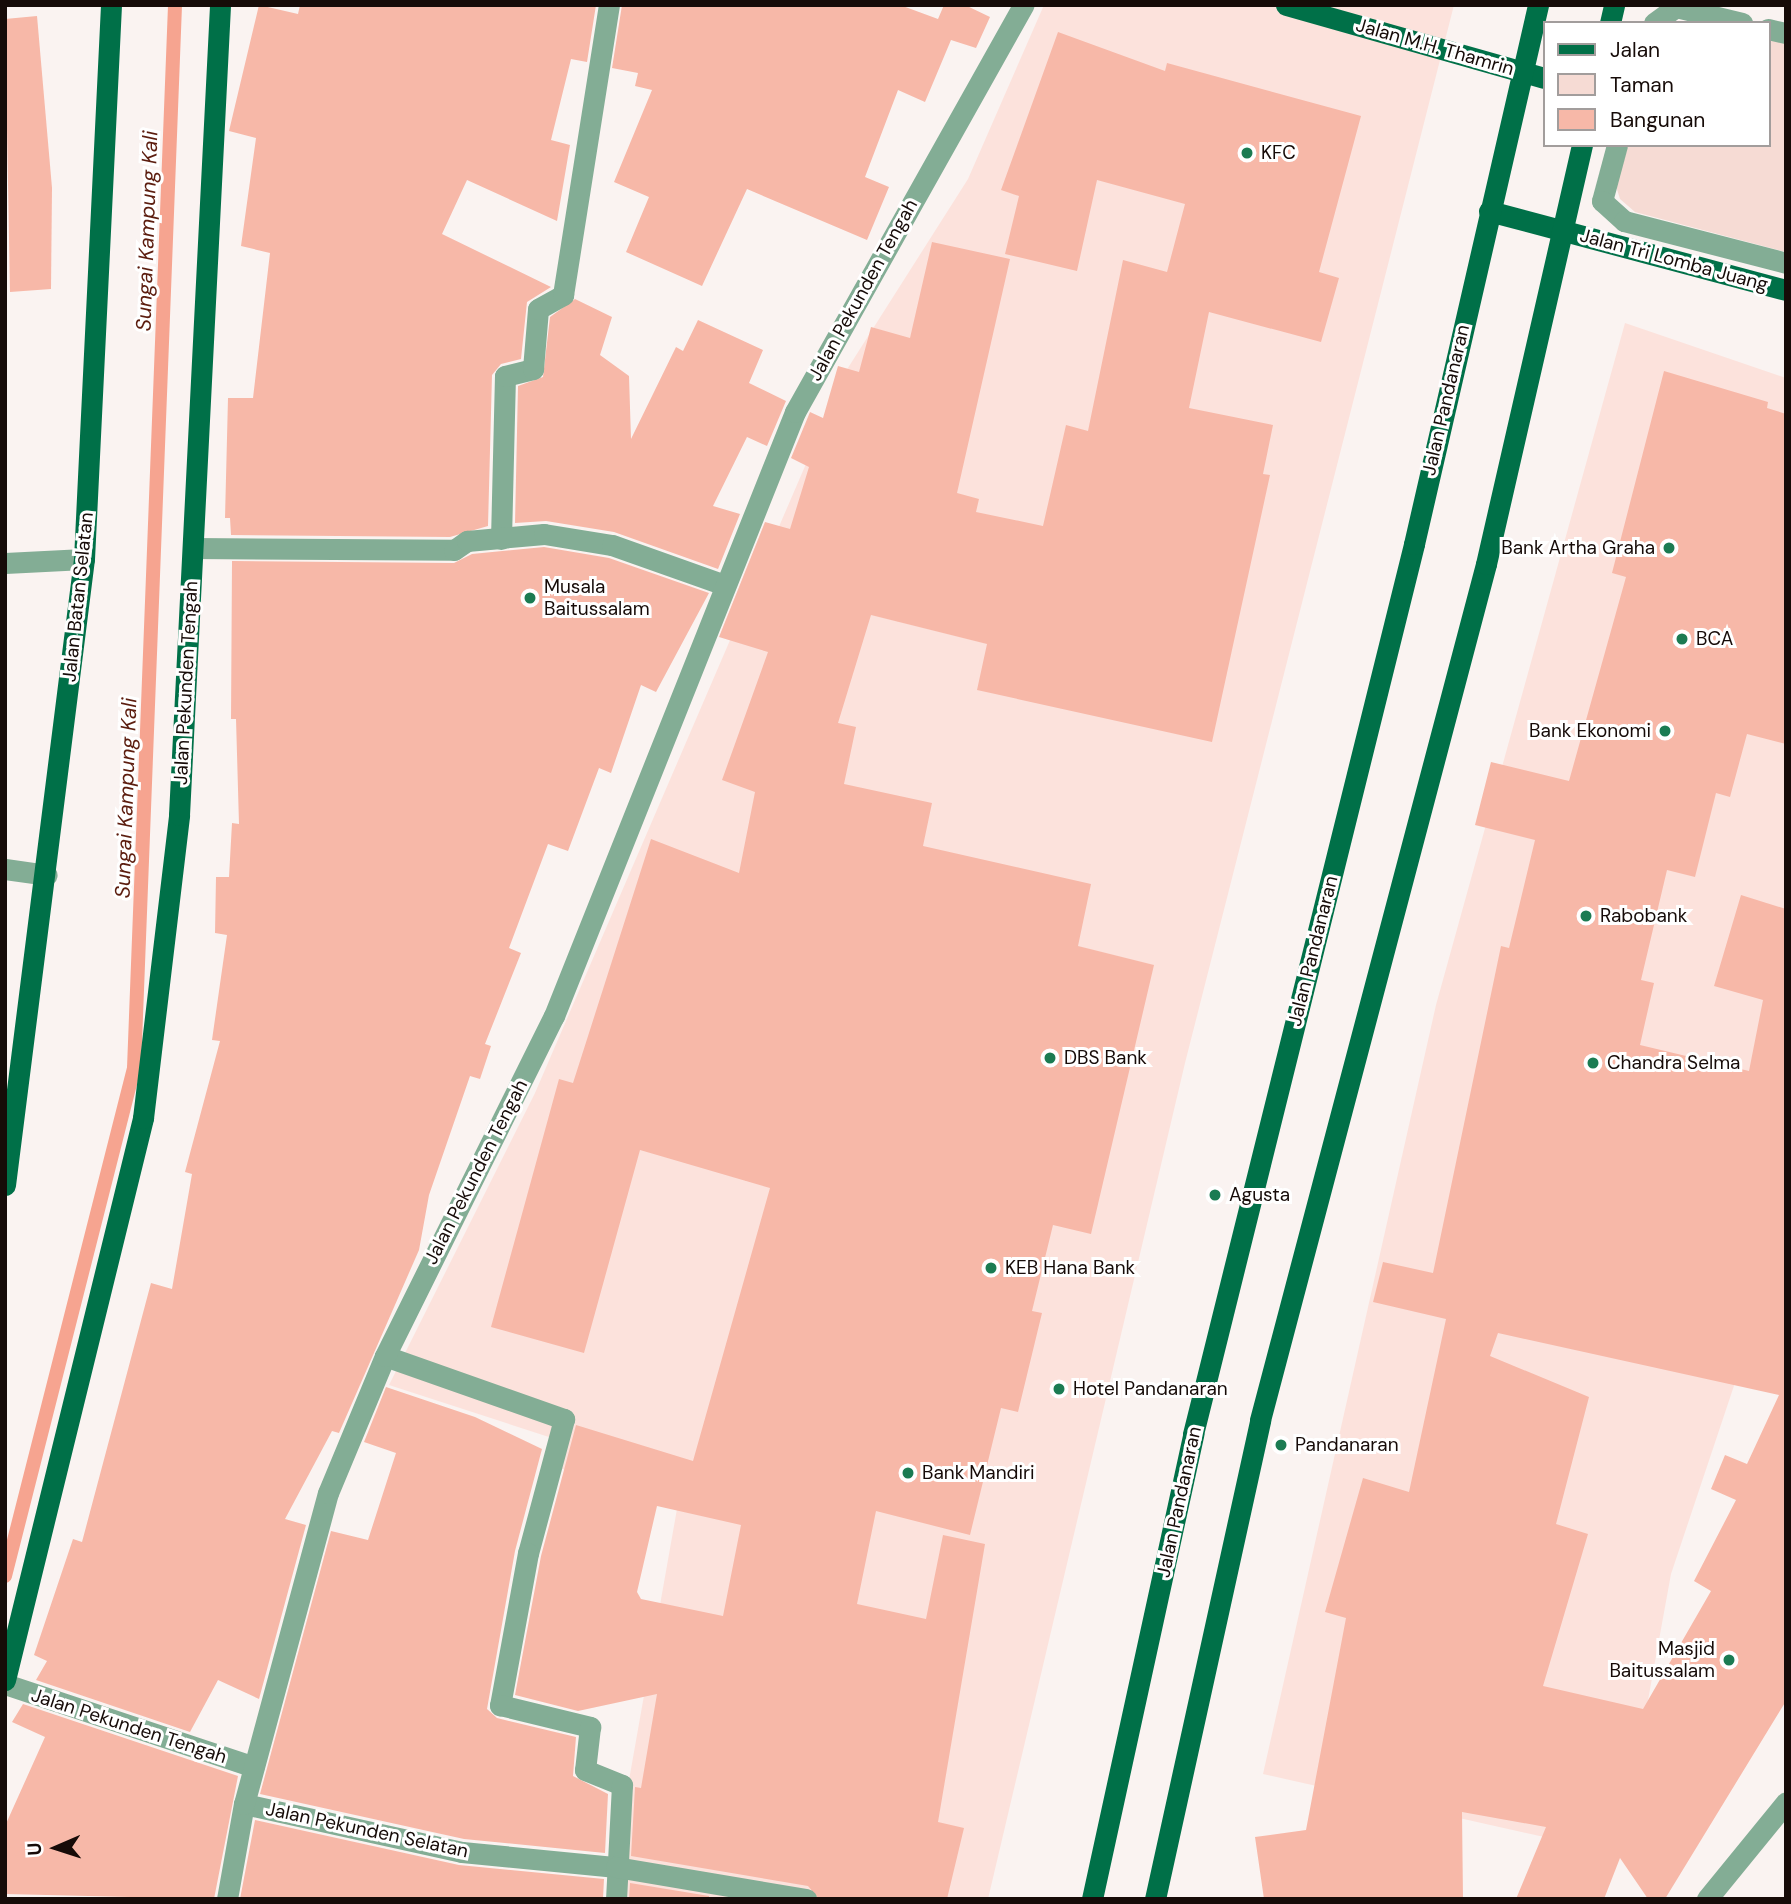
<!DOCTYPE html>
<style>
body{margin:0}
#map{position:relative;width:1791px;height:1904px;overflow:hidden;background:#faf3f1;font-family:"DM Sans",sans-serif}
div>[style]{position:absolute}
.built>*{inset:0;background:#fce2dc}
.green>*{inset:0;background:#f6dbd4}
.stream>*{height:14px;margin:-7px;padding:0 7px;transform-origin:7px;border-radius:7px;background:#f6a490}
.building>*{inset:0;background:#f7b8a8}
.minor>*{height:21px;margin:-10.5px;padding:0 10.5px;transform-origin:10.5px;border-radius:10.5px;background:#83ad95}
.major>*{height:21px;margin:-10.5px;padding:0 10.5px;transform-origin:10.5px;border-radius:10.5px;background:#007048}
.dots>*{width:19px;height:19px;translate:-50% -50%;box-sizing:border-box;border:4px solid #fff;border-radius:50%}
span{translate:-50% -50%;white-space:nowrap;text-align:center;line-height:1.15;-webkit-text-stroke:6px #fff;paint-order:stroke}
.street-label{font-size:19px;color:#160b08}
.poi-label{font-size:19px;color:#160b08}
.left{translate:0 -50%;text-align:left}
.right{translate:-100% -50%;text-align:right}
.water-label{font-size:21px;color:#5c1d0f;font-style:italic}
.frame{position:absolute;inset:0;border:7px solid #160b08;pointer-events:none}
.legend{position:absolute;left:1543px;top:21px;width:228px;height:126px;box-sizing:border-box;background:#fff;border:2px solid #a29d9c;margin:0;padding:9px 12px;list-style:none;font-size:21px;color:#160b08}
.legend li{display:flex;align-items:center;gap:14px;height:35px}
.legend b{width:35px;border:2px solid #a29d9c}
.north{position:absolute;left:21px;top:1813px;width:70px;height:70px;-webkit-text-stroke:5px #fff;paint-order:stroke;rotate:267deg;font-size:19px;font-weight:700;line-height:28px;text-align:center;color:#160b08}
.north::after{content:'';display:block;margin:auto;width:24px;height:32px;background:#160b08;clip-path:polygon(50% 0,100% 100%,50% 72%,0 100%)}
</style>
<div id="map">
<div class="built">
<i style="clip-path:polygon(1044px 5px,1454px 5px,1185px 1063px,988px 1899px,608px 1899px,680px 1492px,547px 1466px,552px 1438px,389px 1385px,535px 1093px,846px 371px,968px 179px)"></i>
<i style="clip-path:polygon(1625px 323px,1786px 378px,1786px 1193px,1753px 1329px,1671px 1574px,1620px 1854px,1263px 1774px,1436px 1005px)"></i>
</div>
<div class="green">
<i style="clip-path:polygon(1768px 39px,1786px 43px,1786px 252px,1635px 212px,1620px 199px,1615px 183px,1625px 145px,1768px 145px)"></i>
</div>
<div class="stream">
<i style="left:5px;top:1576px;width:524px;rotate:-75.75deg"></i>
<i style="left:134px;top:1068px;width:1064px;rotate:-87.79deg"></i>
</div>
<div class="building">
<i style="clip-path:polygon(259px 5px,298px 14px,300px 5px,596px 5px,587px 62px,571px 59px,551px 140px,570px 145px,557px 221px,467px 180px,442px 234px,551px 287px,527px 302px,521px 359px,501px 364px,492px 375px,488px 526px,450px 537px,231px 535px,230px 518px,225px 518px,228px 398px,253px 398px,270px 253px,241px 246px,256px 138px,229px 131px)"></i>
<i style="clip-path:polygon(622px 5px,900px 5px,938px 19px,944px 5px,965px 5px,990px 17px,976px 48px,951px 40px,925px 102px,898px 90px,865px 177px,889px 187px,867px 240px,747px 189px,702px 286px,626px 252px,649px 197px,614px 182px,652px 90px,635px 86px,638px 73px,612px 68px)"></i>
<i style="clip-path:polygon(37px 16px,52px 188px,51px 289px,10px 292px,5px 19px)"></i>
<i style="clip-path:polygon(evenodd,1058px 32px,1165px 71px,1167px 63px,1361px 116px,1319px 272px,1339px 278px,1321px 342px,1209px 312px,1189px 408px,1273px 425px,1263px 474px,1270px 475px,1212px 742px,977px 690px,987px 644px,871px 615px,838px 723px,856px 727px,844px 784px,932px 803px,923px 846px,1091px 884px,1078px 946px,1154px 965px,1091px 1234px,1053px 1225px,1032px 1311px,1042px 1313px,1018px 1412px,1001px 1408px,970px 1535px,876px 1511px,857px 1604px,926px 1619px,943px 1535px,985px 1544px,938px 1822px,964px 1828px,947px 1899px,819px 1899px,808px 1886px,631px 1856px,635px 1787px,641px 1788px,657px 1694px,578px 1711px,515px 1695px,541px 1556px,576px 1425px,693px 1461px,770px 1188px,640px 1150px,584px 1353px,491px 1327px,559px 1079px,573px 1083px,651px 839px,739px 873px,755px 792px,722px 780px,768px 652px,719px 637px,765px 522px,790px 529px,809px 467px,791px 458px,810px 412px,823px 418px,838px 366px,859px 372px,871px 327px,910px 338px,932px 242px,1010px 259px,957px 493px,979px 499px,976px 512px,1043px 526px,1066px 425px,1088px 431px,1123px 260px,1167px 272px,1185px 204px,1097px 180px,1077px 271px,1005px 254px,1019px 196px,1001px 190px,1058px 32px,657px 1506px,741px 1525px,723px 1616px,641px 1599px,637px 1592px,657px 1506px)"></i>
<i style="clip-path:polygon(575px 299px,612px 317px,600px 355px,629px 376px,631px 439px,676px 347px,683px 351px,698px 320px,763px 350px,749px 383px,786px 401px,767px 446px,747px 437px,713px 506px,740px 514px,718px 569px,614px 532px,546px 521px,515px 523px,518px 386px,543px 377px,550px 317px)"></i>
<i style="clip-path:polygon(evenodd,1664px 371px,1768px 402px,1767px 408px,1786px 414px,1786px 744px,1747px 734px,1730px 797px,1716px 793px,1695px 877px,1667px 870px,1641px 980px,1654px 983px,1640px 1045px,1749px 1071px,1763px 1000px,1714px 986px,1741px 895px,1786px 909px,1786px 1701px,1665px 1899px,1648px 1899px,1620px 1858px,1604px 1899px,1516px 1899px,1546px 1827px,1462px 1812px,1463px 1899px,1264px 1899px,1255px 1837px,1306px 1830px,1346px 1618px,1325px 1612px,1363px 1478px,1409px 1492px,1446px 1319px,1373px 1302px,1383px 1262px,1433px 1273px,1501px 946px,1509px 948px,1535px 840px,1475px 825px,1491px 762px,1569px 781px,1626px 577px,1612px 573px,1664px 371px,1498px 1333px,1779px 1395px,1747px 1464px,1725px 1455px,1711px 1489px,1736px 1500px,1694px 1581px,1711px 1591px,1643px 1709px,1543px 1686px,1588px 1534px,1556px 1524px,1589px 1397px,1490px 1356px,1498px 1333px)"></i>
<i style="clip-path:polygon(544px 547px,609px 558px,709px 593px,656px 692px,641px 685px,611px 773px,599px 768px,568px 851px,548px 844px,509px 948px,521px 953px,485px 1044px,491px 1046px,480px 1079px,470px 1076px,429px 1195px,419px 1250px,339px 1433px,332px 1431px,285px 1519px,306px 1525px,259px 1699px,218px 1680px,190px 1732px,36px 1680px,47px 1661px,34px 1655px,73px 1539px,82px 1542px,151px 1283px,172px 1289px,192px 1174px,185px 1172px,220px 1041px,212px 1040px,227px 935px,215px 933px,216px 877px,229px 877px,232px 823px,239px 824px,236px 719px,231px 719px,232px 561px,454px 563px,472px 554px)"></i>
<i style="clip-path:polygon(386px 1387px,475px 1417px,542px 1449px,515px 1551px,487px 1709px,497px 1718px,576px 1737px,573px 1776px,608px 1794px,605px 1853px,464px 1839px,260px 1794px,331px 1531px,368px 1540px,396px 1453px,364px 1442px)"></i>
<i style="clip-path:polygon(23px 1704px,238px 1776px,214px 1899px,5px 1894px,5px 1826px,45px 1737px,12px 1722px)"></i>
<i style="clip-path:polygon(255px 1820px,459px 1865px,604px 1879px,603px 1899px,240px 1899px)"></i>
<i style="clip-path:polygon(630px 1883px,709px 1896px,709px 1899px,629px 1899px)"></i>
</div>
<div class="minor">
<i style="left:1654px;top:23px;width:27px;rotate:-36deg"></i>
<i style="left:1676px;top:7px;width:68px;rotate:13.6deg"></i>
<i style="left:1768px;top:29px;width:18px;rotate:13deg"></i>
<i style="left:1617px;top:145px;width:58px;rotate:105deg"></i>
<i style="left:1602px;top:201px;width:30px;rotate:42deg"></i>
<i style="left:1624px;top:221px;width:167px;rotate:14.5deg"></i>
<i style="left:501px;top:539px;width:163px;rotate:-88.6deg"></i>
<i style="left:505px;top:376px;width:29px;rotate:-14deg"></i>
<i style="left:533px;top:369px;width:60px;rotate:-85.2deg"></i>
<i style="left:538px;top:309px;width:29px;rotate:-29deg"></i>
<i style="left:563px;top:295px;width:294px;rotate:-81deg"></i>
<i style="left:193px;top:548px;width:261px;rotate:0.4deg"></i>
<i style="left:454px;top:550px;width:16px;rotate:-35deg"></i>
<i style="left:467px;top:541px;width:77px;rotate:-5.2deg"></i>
<i style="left:544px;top:534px;width:69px;rotate:9.2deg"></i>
<i style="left:612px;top:545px;width:117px;rotate:19.5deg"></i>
<i style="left:5px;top:563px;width:79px;rotate:-2.9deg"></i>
<i style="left:5px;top:869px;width:42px;rotate:8.1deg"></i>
<i style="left:385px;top:1356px;width:190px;rotate:19.4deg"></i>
<i style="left:564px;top:1419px;width:139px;rotate:105deg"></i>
<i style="left:528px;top:1553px;width:155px;rotate:100.4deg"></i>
<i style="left:500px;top:1705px;width:93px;rotate:13.7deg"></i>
<i style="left:590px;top:1727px;width:43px;rotate:96.6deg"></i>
<i style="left:585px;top:1770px;width:40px;rotate:22deg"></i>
<i style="left:622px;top:1785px;width:114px;rotate:93deg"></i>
<i style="left:5px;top:1684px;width:262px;rotate:18.4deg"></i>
<i style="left:244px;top:1804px;width:223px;rotate:12.4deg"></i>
<i style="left:462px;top:1852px;width:155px;rotate:5.6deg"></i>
<i style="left:616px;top:1867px;width:193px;rotate:9.6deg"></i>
<i style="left:227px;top:1899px;width:97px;rotate:-79.9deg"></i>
<i style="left:244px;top:1804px;width:322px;rotate:-74.9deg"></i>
<i style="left:328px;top:1493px;width:148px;rotate:-67.4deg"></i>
<i style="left:385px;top:1356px;width:380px;rotate:-63.6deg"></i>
<i style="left:554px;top:1016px;width:650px;rotate:-68.25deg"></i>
<i style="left:795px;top:412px;width:467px;rotate:-60.7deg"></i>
<i style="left:1707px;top:1899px;width:125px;rotate:-50.8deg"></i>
</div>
<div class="major">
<i style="left:1286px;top:5px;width:268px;rotate:15.8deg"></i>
<i style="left:1610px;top:23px;width:18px;rotate:-77deg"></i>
<i style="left:1489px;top:211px;width:307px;rotate:14.9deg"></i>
<i style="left:5px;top:1185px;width:631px;rotate:-82.81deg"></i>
<i style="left:84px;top:559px;width:555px;rotate:-87.21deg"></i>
<i style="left:5px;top:1680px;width:579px;rotate:-76.2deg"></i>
<i style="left:143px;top:1118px;width:305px;rotate:-83.2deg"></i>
<i style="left:179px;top:815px;width:811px;rotate:-87.1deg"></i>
<i style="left:1092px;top:1899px;width:476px;rotate:-77.7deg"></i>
<i style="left:1193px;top:1434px;width:917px;rotate:-76.05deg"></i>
<i style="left:1414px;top:544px;width:553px;rotate:-77.04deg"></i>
<i style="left:1155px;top:1899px;width:490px;rotate:-77.6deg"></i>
<i style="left:1260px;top:1420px;width:885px;rotate:-75.21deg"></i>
<i style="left:1486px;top:564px;width:430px;rotate:-77.1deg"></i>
</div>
<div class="dots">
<i style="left:1247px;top:153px;background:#1b7b52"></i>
<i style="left:1669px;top:548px;background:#1b7b52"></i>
<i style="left:530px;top:598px;background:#1b7b52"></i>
<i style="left:1682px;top:639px;background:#1b7b52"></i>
<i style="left:1665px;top:731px;background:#1b7b52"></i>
<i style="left:1586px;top:916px;background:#1b7b52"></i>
<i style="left:1050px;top:1058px;background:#1b7b52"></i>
<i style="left:1593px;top:1063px;background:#1b7b52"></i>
<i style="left:1215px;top:1195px;background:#1b7b52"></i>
<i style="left:991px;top:1268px;background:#1b7b52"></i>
<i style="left:1059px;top:1389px;background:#1b7b52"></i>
<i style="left:1281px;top:1445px;background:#1b7b52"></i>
<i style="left:908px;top:1473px;background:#1b7b52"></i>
<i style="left:1729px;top:1660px;background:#1b7b52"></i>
</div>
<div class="street-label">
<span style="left:1435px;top:47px;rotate:16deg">Jalan M.H. Thamrin</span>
<span style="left:1674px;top:260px;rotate:15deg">Jalan Tri Lomba Juang</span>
<span style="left:863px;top:290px;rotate:-61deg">Jalan Pekunden Tengah</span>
<span style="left:1446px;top:400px;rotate:-77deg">Jalan Pandanaran</span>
<span style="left:78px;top:597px;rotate:-84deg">Jalan Batan Selatan</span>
<span style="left:186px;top:683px;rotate:-87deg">Jalan Pekunden Tengah</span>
<span style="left:1313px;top:951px;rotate:-76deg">Jalan Pandanaran</span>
<span style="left:476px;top:1172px;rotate:-63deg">Jalan Pekunden Tengah</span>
<span style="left:1179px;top:1502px;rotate:-78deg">Jalan Pandanaran</span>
<span style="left:129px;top:1726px;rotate:18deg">Jalan Pekunden Tengah</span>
<span style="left:367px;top:1830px;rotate:12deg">Jalan Pekunden Selatan</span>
</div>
<div class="poi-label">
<span class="left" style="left:1261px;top:153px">KFC</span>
<span class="right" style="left:1655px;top:548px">Bank Artha Graha</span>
<span class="left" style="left:544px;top:598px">Musala<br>Baitussalam</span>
<span class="left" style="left:1696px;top:639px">BCA</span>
<span class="right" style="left:1651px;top:731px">Bank Ekonomi</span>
<span class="left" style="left:1600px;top:916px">Rabobank</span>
<span class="left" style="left:1064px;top:1058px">DBS Bank</span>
<span class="left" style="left:1607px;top:1063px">Chandra Selma</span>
<span class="left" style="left:1229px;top:1195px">Agusta</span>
<span class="left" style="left:1005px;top:1268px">KEB Hana Bank</span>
<span class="left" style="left:1073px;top:1389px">Hotel Pandanaran</span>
<span class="left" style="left:1295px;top:1445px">Pandanaran</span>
<span class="left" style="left:922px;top:1473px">Bank Mandiri</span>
<span class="right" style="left:1715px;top:1660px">Masjid<br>Baitussalam</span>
</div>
<div class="water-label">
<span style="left:147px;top:231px;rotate:-88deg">Sungai Kampung Kali</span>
<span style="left:126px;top:798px;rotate:-88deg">Sungai Kampung Kali</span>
</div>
<div class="frame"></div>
<ul class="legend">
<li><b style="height:9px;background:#007048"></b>Jalan</li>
<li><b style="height:19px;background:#f6dbd4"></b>Taman</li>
<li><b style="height:19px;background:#f7b8a8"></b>Bangunan</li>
</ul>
<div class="north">U</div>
</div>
